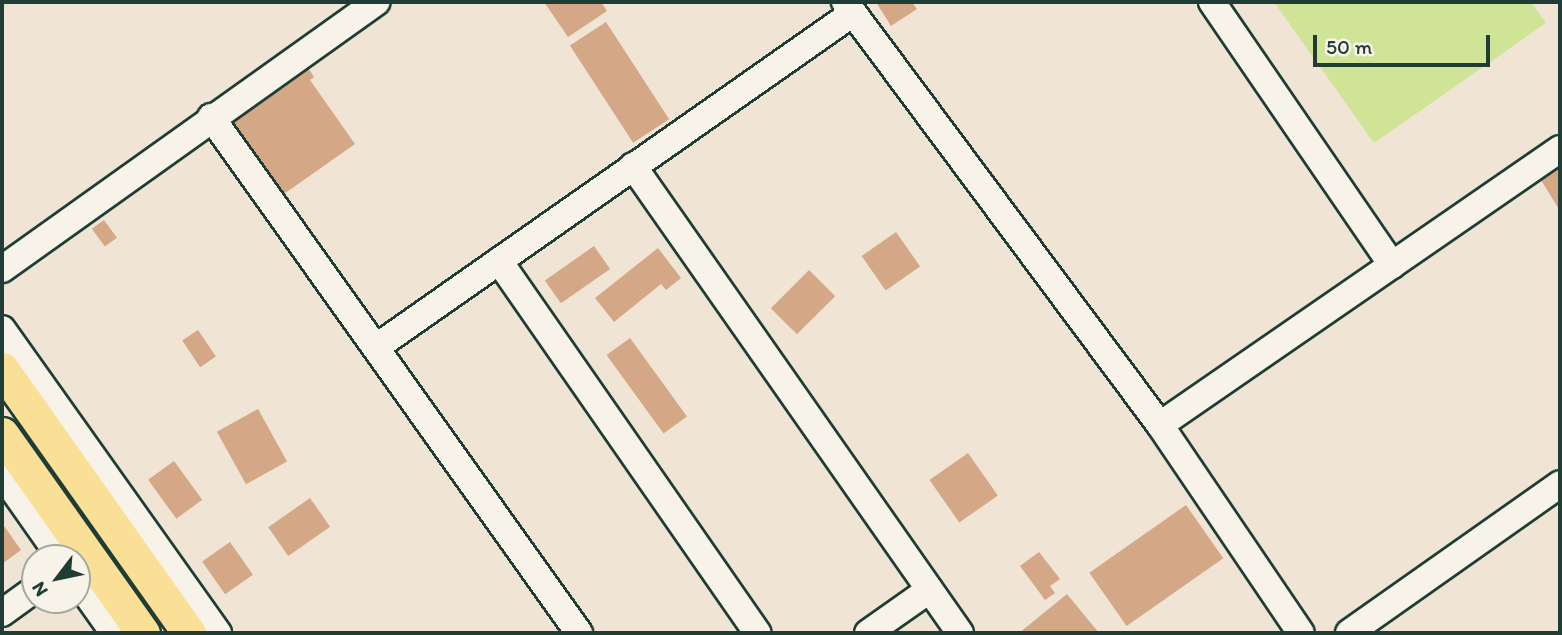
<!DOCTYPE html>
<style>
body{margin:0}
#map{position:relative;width:1562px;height:635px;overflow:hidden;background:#f0e4d4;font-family:Itim,sans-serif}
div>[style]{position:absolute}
.green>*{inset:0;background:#d0e498}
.building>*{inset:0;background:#d4a886;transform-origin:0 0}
.roads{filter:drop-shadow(2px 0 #1f3d34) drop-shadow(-2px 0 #1f3d34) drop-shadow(0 2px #1f3d34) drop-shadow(0 -2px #1f3d34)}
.minor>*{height:26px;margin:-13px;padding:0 13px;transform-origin:13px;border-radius:13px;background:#f7f3e8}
.major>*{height:33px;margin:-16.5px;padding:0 16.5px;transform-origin:16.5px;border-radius:16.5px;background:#fadf96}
span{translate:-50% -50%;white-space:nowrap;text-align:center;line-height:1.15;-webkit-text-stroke:5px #f7f3e8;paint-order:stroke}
.frame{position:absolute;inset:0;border:4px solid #1f3d34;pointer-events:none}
.north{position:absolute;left:21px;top:544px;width:70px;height:70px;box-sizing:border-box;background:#f7f3e8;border:2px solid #a1aaa0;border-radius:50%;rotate:238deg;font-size:19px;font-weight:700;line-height:28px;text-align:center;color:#1f3d34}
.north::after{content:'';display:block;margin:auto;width:24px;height:32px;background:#1f3d34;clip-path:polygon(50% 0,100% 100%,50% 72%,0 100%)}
.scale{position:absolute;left:1313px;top:35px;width:177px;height:32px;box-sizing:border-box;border:4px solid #1f3d34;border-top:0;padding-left:9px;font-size:21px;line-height:24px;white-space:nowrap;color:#1f3d34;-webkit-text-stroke:5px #f7f3e8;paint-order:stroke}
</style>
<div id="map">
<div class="green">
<i style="clip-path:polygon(1274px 2px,1531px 2px,1546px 23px,1374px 143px)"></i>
</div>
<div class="building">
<i style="clip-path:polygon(544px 2px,601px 2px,607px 11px,568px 37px)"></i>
<i style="clip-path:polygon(876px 2px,912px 2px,917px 9px,891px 26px)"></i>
<i style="left:606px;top:22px;width:116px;height:43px;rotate:57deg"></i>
<i style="clip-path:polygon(303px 60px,314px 77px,310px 80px,355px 144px,281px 196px,224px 116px)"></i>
<i style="clip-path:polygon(1560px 167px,1560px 211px,1541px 180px)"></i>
<i style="left:104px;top:220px;width:22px;height:15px;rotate:54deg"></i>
<i style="left:896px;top:232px;width:42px;height:42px;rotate:55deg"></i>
<i style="left:594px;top:246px;width:28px;height:60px;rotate:55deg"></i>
<i style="clip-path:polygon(658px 248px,681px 278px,666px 290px,661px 284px,614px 322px,595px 298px)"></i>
<i style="left:809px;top:270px;width:37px;height:54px;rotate:45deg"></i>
<i style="left:198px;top:330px;width:32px;height:19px;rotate:56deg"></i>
<i style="left:630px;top:338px;width:97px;height:29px;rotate:54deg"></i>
<i style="left:258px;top:409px;width:60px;height:47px;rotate:61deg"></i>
<i style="left:968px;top:453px;width:52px;height:47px;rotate:55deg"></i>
<i style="left:174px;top:461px;width:48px;height:32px;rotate:54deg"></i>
<i style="left:310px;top:498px;width:35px;height:51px;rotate:55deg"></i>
<i style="left:1186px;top:505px;width:65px;height:118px;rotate:55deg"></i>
<i style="clip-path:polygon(2px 523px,21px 550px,2px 564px)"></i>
<i style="left:230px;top:542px;width:40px;height:34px;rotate:55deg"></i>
<i style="clip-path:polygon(1039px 552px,1060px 579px,1050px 586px,1055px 593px,1045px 600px,1020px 566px)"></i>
<i style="clip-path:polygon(1067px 594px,1099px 633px,1019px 633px)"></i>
</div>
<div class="roads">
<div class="minor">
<i style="left:845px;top:2px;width:527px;rotate:53.33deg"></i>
<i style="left:1160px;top:425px;width:251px;rotate:55.9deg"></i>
<i style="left:1212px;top:2px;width:319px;rotate:55.6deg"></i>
<i style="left:211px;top:117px;width:634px;rotate:54.5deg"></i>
<i style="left:633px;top:166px;width:570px;rotate:55deg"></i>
<i style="left:499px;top:261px;width:453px;rotate:55.2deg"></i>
<i style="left:2px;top:269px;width:460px;rotate:-35.5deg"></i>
<i style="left:2px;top:329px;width:373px;rotate:54.6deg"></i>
<i style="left:378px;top:346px;width:580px;rotate:-35.03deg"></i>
<i style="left:1160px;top:425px;width:486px;rotate:-34.6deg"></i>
<i style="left:2px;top:474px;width:103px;rotate:54.9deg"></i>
<i style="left:77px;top:581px;width:64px;rotate:54.6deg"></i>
<i style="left:2px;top:613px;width:41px;rotate:-36deg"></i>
<i style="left:868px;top:633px;width:75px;rotate:-35.2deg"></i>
<i style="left:1349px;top:633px;width:258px;rotate:-35.2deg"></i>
</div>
<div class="major">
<i style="left:2px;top:369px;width:324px;rotate:54.7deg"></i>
<i style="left:2px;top:434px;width:244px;rotate:54.7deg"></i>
</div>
</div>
<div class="frame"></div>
<div class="north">N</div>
<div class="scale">50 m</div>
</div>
